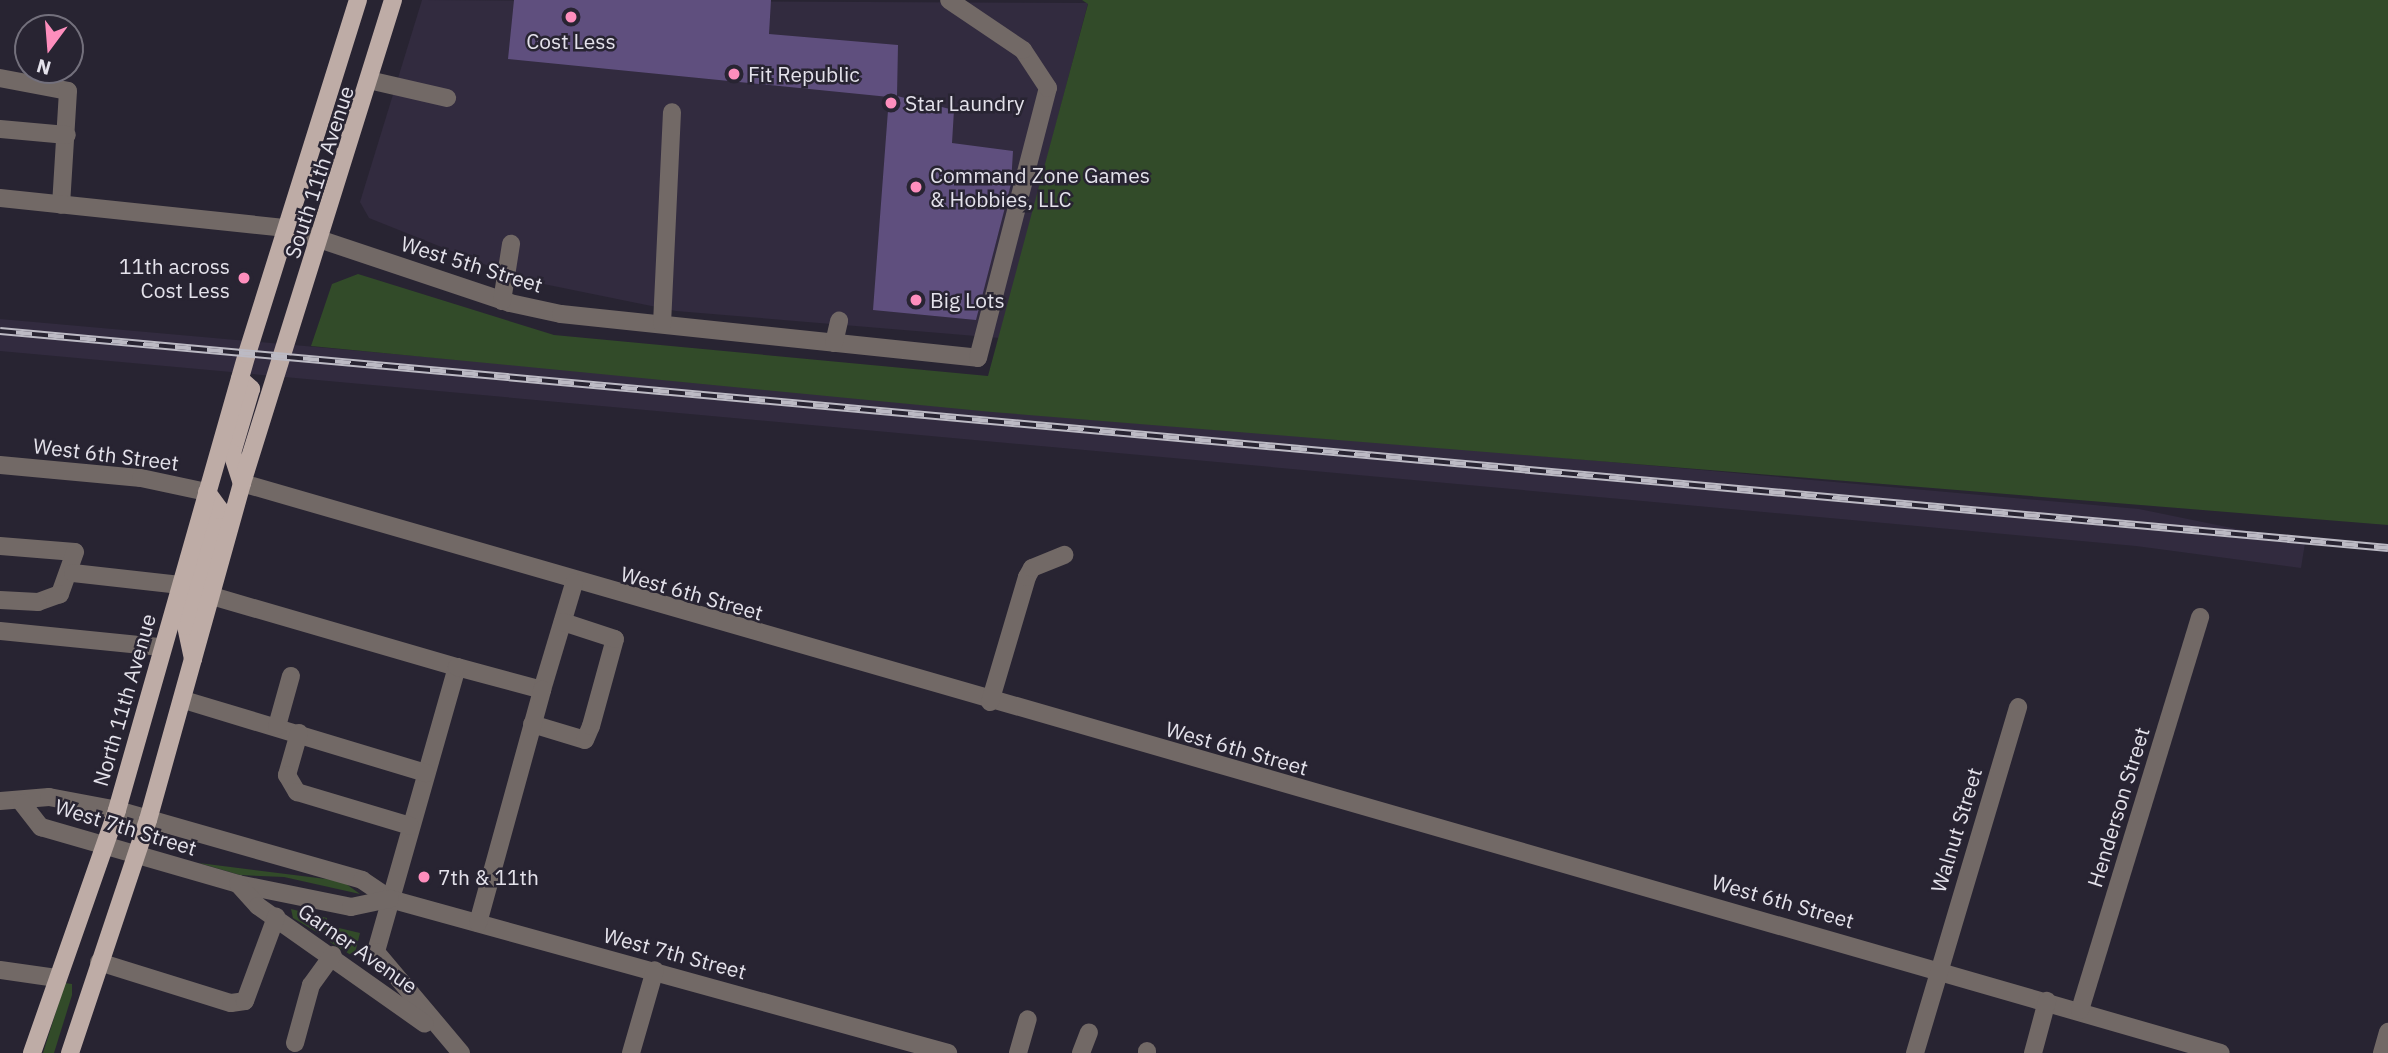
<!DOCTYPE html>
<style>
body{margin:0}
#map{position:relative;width:2388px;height:1053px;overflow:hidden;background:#282432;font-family:"IBM Plex Sans",sans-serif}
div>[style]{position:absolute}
.built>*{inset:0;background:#322b3f}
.green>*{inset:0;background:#324b29}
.building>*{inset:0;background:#5f4f7e}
.minor>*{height:18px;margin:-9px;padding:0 9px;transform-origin:9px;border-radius:9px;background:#726966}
.major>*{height:18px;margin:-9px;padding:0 9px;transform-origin:9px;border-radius:9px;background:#beaca6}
.rail>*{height:8px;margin-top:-4px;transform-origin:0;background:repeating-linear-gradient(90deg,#282432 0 16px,#bcbac4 0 32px);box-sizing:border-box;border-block:2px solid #bcbac4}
.dots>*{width:19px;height:19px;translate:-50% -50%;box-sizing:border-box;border:4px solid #282432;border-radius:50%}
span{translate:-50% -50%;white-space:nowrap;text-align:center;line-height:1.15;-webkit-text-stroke:5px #282432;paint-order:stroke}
.poi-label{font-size:21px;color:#e4e2eb}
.left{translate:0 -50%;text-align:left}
.right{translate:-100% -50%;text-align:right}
.street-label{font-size:21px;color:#e4e2eb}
.north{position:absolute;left:14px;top:14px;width:70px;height:70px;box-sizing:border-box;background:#282432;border:2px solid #73707c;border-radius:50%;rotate:196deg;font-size:19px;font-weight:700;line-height:28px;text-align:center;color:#e4e2eb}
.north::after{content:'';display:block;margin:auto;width:24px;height:32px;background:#fe8ebd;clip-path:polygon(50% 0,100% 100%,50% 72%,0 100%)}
</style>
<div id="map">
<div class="built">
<i style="clip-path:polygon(422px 0,1088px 3px,1000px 338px,676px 311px,524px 280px,369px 218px,360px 202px)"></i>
<i style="clip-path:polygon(0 319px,2139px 509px,2305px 543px,2301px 568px,2136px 546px,0 351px)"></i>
</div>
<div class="green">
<i style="clip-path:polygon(1082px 0,2388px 0,2388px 525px,992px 412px,311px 346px,332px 284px,358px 274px,554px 335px,988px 376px,1088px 4px)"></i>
<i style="clip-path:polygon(199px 863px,342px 881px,360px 894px,284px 877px,240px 875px)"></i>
<i style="clip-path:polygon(291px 909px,327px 918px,327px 928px,320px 934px,293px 918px)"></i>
<i style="clip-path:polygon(339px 928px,360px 933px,354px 957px,330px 942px)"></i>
<i style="clip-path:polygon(65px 983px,72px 984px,72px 995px,54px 1053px,43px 1053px)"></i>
</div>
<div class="building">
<i style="clip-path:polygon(514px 0,771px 0,769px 34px,898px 45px,897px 96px,954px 110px,952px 143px,1013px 151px,1011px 184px,976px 320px,873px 310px,889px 97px,508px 59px)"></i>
</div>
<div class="minor">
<i style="left:0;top:78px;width:69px;rotate:10.8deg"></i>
<i style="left:68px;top:91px;width:114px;rotate:93.5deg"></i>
<i style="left:373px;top:81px;width:76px;rotate:12.9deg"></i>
<i style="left:0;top:129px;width:67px;rotate:5.1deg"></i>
<i style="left:0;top:198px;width:288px;rotate:6deg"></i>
<i style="left:286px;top:228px;width:236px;rotate:18.5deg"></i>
<i style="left:510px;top:303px;width:52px;rotate:12.2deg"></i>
<i style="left:561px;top:314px;width:419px;rotate:6deg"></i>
<i style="left:978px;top:358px;width:279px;rotate:-75.5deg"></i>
<i style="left:1048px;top:88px;width:45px;rotate:-123.3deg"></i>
<i style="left:1023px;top:50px;width:89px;rotate:-146deg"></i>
<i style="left:502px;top:301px;width:58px;rotate:-81deg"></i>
<i style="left:662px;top:324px;width:212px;rotate:-87.3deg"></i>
<i style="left:834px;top:343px;width:23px;rotate:-77deg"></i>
<i style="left:0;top:465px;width:142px;rotate:5.3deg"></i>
<i style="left:141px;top:478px;width:67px;rotate:12deg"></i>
<i style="left:242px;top:483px;width:2059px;rotate:16.07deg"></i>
<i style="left:0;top:546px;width:75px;rotate:4.6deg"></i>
<i style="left:75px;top:552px;width:45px;rotate:109.7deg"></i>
<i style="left:60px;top:594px;width:23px;rotate:160deg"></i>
<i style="left:38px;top:602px;width:38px;rotate:-177deg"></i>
<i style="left:73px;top:573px;width:108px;rotate:6.4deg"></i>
<i style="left:212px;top:596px;width:255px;rotate:16.2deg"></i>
<i style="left:457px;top:667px;width:296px;rotate:105.9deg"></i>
<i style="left:376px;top:952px;width:132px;rotate:49.9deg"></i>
<i style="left:0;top:631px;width:162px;rotate:5.7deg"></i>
<i style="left:457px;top:667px;width:88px;rotate:15.1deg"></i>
<i style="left:542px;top:690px;width:112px;rotate:-73.3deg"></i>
<i style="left:184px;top:700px;width:253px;rotate:16.8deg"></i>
<i style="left:990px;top:702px;width:130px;rotate:-73.5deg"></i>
<i style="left:1027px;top:577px;width:10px;rotate:-61deg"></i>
<i style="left:1032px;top:568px;width:35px;rotate:-22deg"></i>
<i style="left:532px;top:724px;width:55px;rotate:16.8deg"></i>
<i style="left:585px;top:740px;width:15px;rotate:-67deg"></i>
<i style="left:591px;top:726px;width:90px;rotate:-74.6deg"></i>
<i style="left:615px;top:639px;width:55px;rotate:-161.9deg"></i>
<i style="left:277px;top:726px;width:52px;rotate:-74.4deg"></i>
<i style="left:299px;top:733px;width:44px;rotate:105.9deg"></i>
<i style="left:287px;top:775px;width:20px;rotate:60deg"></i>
<i style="left:297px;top:792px;width:118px;rotate:16.7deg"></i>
<i style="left:0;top:801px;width:49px;rotate:-4.7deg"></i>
<i style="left:49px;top:797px;width:69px;rotate:10.8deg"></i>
<i style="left:117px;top:810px;width:255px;rotate:15.9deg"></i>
<i style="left:362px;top:880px;width:34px;rotate:34deg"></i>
<i style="left:390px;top:899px;width:579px;rotate:15.43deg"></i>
<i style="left:22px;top:803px;width:31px;rotate:52deg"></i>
<i style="left:41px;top:827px;width:205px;rotate:16.1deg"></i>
<i style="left:238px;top:884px;width:115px;rotate:11.5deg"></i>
<i style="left:351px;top:907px;width:40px;rotate:-12deg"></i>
<i style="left:238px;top:884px;width:30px;rotate:48deg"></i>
<i style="left:258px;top:906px;width:204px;rotate:35.2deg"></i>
<i style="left:478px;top:923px;width:242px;rotate:-74.6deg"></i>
<i style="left:99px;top:962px;width:138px;rotate:17.3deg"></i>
<i style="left:231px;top:1003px;width:14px;rotate:-8deg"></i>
<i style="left:245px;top:1001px;width:90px;rotate:-69.7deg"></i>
<i style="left:0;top:970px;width:57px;rotate:8.1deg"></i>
<i style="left:2080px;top:1010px;width:411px;rotate:-73deg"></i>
<i style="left:295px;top:1043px;width:60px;rotate:-74.6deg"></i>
<i style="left:311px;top:985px;width:37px;rotate:-54deg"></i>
<i style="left:631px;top:1053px;width:86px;rotate:-73.9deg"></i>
<i style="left:1018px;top:1053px;width:35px;rotate:-74deg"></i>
<i style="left:1081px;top:1053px;width:22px;rotate:-69deg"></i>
<i style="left:1147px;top:1053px;width:2px;rotate:-90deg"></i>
<i style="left:1915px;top:1053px;width:361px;rotate:-73.4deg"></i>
<i style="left:2033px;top:1053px;width:54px;rotate:-74.9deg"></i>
<i style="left:2382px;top:1053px;width:22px;rotate:-74deg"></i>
</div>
<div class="major">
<i style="left:240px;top:379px;width:15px;rotate:42deg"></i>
<i style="left:251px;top:389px;width:67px;rotate:106.5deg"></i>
<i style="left:232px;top:453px;width:32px;rotate:72deg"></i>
<i style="left:193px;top:659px;width:34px;rotate:-102deg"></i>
<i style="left:186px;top:626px;width:121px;rotate:-73.7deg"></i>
<i style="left:220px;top:510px;width:22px;rotate:-126deg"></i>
<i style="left:32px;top:1053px;width:257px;rotate:-70.7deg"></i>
<i style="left:117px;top:810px;width:474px;rotate:-74.1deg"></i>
<i style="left:247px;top:354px;width:371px;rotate:-72.6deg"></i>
<i style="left:70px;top:1053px;width:246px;rotate:-71.5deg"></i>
<i style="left:148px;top:820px;width:350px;rotate:-74.4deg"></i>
<i style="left:242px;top:483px;width:506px;rotate:-72.64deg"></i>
</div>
<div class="rail">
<i style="left:0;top:331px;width:2398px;rotate:5.19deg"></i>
</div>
<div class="dots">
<i style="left:571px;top:17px;background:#fe8ebd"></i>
<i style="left:734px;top:74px;background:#fe8ebd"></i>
<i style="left:891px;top:103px;background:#fe8ebd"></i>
<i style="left:916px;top:187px;background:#fe8ebd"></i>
<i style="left:244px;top:278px;background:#fe8ebd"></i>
<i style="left:916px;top:300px;background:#fe8ebd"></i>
<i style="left:424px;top:877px;background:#fe8ebd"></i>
</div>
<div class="poi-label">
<span style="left:571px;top:41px">Cost Less</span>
<span class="left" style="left:748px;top:74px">Fit Republic</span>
<span class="left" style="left:905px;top:103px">Star Laundry</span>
<span class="left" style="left:930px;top:187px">Command Zone Games<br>&amp; Hobbies, LLC</span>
<span class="right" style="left:230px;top:278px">11th across<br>Cost Less</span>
<span class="left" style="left:930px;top:300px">Big Lots</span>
<span class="left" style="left:438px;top:877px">7th &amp; 11th</span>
</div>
<div class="street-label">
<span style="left:319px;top:172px;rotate:-72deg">South 11th Avenue</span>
<span style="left:472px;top:264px;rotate:17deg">West 5th Street</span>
<span style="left:106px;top:454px;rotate:7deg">West 6th Street</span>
<span style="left:692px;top:593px;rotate:16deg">West 6th Street</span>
<span style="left:124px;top:700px;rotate:-74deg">North 11th Avenue</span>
<span style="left:1237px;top:748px;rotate:16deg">West 6th Street</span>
<span style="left:2118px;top:807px;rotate:-73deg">Henderson Street</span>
<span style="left:126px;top:827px;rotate:17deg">West 7th Street</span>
<span style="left:1956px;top:830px;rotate:-73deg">Walnut Street</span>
<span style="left:1783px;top:901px;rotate:16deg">West 6th Street</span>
<span style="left:358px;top:948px;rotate:35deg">Garner Avenue</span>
<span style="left:675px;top:953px;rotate:15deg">West 7th Street</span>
</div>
<div class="north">N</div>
</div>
